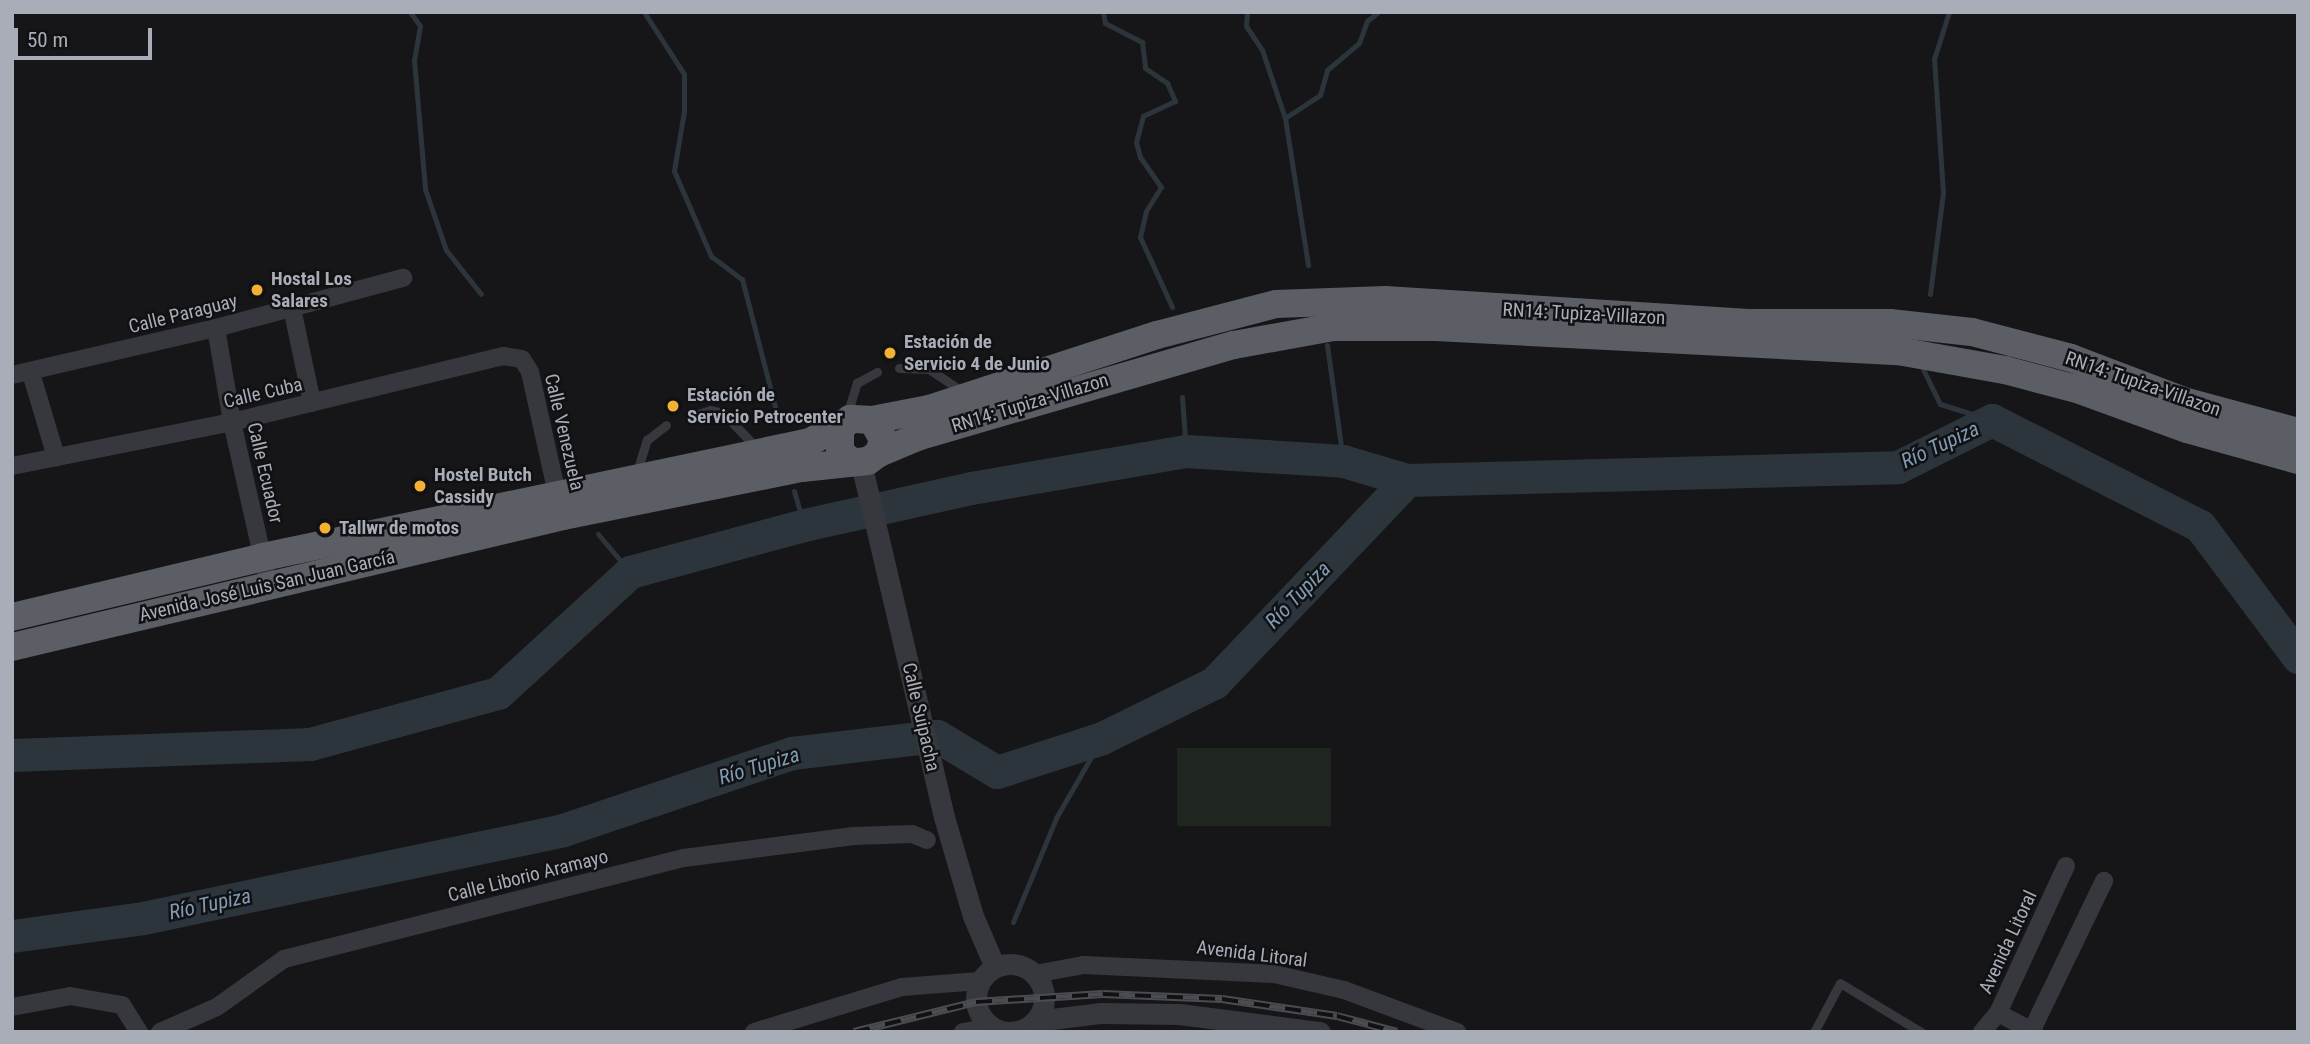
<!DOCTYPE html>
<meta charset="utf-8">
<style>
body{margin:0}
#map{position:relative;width:2310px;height:1044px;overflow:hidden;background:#161618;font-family:"Roboto Condensed",sans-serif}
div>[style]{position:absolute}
.green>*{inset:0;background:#1e261f;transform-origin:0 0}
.stream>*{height:5px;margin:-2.5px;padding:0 2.5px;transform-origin:2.5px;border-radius:2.5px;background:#2c353c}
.river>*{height:33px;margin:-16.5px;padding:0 16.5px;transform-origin:16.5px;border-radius:16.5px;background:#2c353c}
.service>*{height:9px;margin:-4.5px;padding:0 4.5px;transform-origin:4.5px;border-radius:4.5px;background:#37383d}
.minor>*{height:18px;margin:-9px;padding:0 9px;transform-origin:9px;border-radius:9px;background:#37383d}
.tertiary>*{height:21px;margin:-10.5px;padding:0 10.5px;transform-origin:10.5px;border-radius:10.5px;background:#37383d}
.tertiary>.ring{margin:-10.5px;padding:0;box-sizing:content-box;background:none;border:21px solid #37383d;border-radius:50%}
.trunk>*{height:28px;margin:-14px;padding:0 14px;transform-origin:14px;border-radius:14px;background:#5b5e65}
.rail>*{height:8px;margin-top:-4px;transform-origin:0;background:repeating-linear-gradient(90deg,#111113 0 16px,#4a4c52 0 32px);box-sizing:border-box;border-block:2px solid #4a4c52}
.dots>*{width:19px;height:19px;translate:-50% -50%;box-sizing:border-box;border:4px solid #111113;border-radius:50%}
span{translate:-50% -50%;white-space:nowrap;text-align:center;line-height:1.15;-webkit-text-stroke:5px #111113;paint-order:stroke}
.poi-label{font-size:19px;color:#a8adb8;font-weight:700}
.left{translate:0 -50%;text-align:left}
.street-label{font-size:19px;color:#a8adb8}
.water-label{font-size:21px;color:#7f9bb3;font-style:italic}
.frame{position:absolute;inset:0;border:14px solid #a8adb8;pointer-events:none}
.scale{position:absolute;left:14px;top:28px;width:138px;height:32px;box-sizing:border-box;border:4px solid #a8adb8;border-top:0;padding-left:9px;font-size:21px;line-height:24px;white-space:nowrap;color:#a8adb8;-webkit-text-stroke:5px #111113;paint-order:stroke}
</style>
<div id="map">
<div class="green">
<i style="left:1177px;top:748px;width:154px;height:78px"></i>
</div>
<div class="stream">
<i style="left:410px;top:12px;width:17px;rotate:54deg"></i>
<i style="left:420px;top:26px;width:35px;rotate:100deg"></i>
<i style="left:414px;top:60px;width:129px;rotate:85.1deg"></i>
<i style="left:425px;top:189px;width:65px;rotate:71deg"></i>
<i style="left:446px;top:250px;width:56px;rotate:51.5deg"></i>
<i style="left:644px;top:12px;width:74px;rotate:57.2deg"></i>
<i style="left:684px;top:74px;width:37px;rotate:90deg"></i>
<i style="left:684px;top:111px;width:61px;rotate:99.5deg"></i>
<i style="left:674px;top:171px;width:93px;rotate:66.5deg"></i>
<i style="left:711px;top:256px;width:39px;rotate:37deg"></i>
<i style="left:742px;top:279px;width:132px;rotate:75.5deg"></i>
<i style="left:1103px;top:12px;width:11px;rotate:80deg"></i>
<i style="left:1105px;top:23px;width:42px;rotate:27.2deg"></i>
<i style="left:1142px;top:42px;width:26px;rotate:83deg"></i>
<i style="left:1145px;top:68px;width:27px;rotate:34deg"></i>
<i style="left:1167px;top:83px;width:20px;rotate:66deg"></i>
<i style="left:1175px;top:101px;width:35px;rotate:155deg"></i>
<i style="left:1143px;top:116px;width:27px;rotate:105deg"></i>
<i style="left:1136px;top:142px;width:16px;rotate:75deg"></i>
<i style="left:1140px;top:157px;width:37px;rotate:55deg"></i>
<i style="left:1161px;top:187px;width:28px;rotate:122deg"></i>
<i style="left:1146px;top:211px;width:27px;rotate:103deg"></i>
<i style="left:1140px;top:237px;width:77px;rotate:65.4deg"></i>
<i style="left:1247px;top:12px;width:14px;rotate:94deg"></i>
<i style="left:1246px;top:26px;width:29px;rotate:56deg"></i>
<i style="left:1262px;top:50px;width:72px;rotate:71.3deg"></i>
<i style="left:1285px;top:118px;width:149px;rotate:81.1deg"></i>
<i style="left:1285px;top:118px;width:42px;rotate:-33.3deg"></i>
<i style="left:1320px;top:95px;width:26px;rotate:-74deg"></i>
<i style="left:1327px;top:70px;width:42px;rotate:-40.2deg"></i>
<i style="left:1359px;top:43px;width:23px;rotate:-70deg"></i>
<i style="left:1367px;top:21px;width:14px;rotate:-39deg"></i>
<i style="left:1930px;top:294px;width:102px;rotate:-82.7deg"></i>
<i style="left:1943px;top:193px;width:134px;rotate:-93.8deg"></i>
<i style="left:1934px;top:59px;width:49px;rotate:-72.3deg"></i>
<i style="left:1327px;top:345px;width:117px;rotate:82.1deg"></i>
<i style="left:1922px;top:367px;width:41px;rotate:64.1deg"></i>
<i style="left:1940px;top:404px;width:54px;rotate:17.1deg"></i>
<i style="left:1182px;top:397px;width:54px;rotate:85.8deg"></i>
<i style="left:794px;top:491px;width:35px;rotate:74deg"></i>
<i style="left:598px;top:534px;width:50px;rotate:49.9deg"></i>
<i style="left:1013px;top:922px;width:113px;rotate:-67.5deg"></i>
<i style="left:1056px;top:818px;width:92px;rotate:-60.1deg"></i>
</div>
<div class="river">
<i style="left:12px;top:755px;width:298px;rotate:-2.1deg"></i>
<i style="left:310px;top:744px;width:195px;rotate:-15.2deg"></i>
<i style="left:498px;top:693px;width:179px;rotate:-42.5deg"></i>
<i style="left:630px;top:572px;width:180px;rotate:-15.1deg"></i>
<i style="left:804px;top:525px;width:171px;rotate:-12.5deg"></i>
<i style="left:971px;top:488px;width:218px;rotate:-9.8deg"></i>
<i style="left:1186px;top:451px;width:157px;rotate:3.6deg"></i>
<i style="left:1343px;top:461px;width:67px;rotate:16.5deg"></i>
<i style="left:12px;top:936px;width:132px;rotate:-7.8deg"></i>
<i style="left:143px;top:918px;width:429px;rotate:-11.8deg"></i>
<i style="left:563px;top:830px;width:242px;rotate:-18.6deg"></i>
<i style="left:792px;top:753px;width:146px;rotate:-6.7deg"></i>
<i style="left:937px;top:736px;width:70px;rotate:31deg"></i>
<i style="left:997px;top:772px;width:110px;rotate:-17.9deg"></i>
<i style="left:1102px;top:738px;width:125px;rotate:-26.2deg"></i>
<i style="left:1214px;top:683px;width:280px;rotate:-46.4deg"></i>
<i style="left:1407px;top:480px;width:491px;rotate:-1.5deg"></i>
<i style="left:1898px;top:467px;width:105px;rotate:-26.6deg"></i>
<i style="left:1992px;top:420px;width:233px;rotate:27deg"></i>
<i style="left:2200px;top:526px;width:164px;rotate:53.2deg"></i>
</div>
<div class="service">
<i style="left:899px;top:368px;width:30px;rotate:2deg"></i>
<i style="left:929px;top:369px;width:40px;rotate:34deg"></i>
<i style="left:847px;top:415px;width:34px;rotate:-73deg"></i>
<i style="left:857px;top:383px;width:23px;rotate:-29deg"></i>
<i style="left:692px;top:416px;width:19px;rotate:-18deg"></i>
<i style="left:710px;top:410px;width:13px;rotate:13deg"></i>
<i style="left:723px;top:413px;width:47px;rotate:45.9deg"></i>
<i style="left:636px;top:475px;width:37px;rotate:-73deg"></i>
<i style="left:647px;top:440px;width:24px;rotate:-38deg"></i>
<i style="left:1814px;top:1032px;width:55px;rotate:-62deg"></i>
<i style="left:1840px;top:983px;width:95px;rotate:31.2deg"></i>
</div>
<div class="minor">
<i style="left:292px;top:308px;width:97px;rotate:78.1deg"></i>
<i style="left:216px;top:328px;width:95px;rotate:80.3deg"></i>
<i style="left:232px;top:422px;width:168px;rotate:77.3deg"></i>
<i style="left:31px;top:373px;width:88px;rotate:73.4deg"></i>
<i style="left:12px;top:375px;width:209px;rotate:-13deg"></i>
<i style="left:216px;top:328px;width:194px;rotate:-15deg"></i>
<i style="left:12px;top:466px;width:224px;rotate:-11.3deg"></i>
<i style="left:232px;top:422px;width:279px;rotate:-13.7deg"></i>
<i style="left:503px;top:356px;width:19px;rotate:9deg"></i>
<i style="left:522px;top:359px;width:15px;rotate:58deg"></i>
<i style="left:530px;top:372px;width:134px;rotate:77.5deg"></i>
<i style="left:1035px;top:974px;width:50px;rotate:-10.4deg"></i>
<i style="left:1084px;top:965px;width:190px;rotate:2.7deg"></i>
<i style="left:1274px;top:974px;width:72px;rotate:12.9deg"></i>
<i style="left:1344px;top:990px;width:121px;rotate:20.4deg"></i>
<i style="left:12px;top:1007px;width:59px;rotate:-10.7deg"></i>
<i style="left:70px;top:996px;width:53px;rotate:9.8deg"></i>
<i style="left:122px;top:1005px;width:32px;rotate:58deg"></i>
<i style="left:1998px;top:1013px;width:41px;rotate:27.8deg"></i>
<i style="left:160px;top:1032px;width:62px;rotate:-23.7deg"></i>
<i style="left:217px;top:1007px;width:82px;rotate:-35.6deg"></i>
<i style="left:284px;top:959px;width:413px;rotate:-14.2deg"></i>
<i style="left:684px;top:858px;width:171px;rotate:-7.4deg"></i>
<i style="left:854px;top:836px;width:58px;rotate:-2deg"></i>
<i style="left:912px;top:834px;width:16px;rotate:22deg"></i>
<i style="left:754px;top:1032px;width:155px;rotate:-16.9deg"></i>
<i style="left:902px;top:987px;width:78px;rotate:-4.4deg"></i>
<i style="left:963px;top:1032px;width:29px;rotate:-10deg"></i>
<i style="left:1982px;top:1032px;width:25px;rotate:-50deg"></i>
<i style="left:1998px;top:1013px;width:162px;rotate:-65.2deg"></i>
<i style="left:2031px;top:1032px;width:168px;rotate:-64.2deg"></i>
</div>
<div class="tertiary">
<i style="left:861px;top:463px;width:364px;rotate:76.8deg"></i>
<i style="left:944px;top:817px;width:103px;rotate:73.7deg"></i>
<i style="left:973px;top:916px;width:56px;rotate:66.7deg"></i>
<i class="ring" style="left:976px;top:964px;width:47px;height:47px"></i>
<i style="left:1035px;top:1021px;width:65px;rotate:-7deg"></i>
<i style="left:1100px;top:1013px;width:79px;rotate:0.7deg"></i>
<i style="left:1179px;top:1014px;width:142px;rotate:7.3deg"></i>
</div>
<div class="trunk">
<i style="left:872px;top:420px;width:58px;rotate:-10.9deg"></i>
<i style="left:929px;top:409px;width:240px;rotate:-18deg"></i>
<i style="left:1157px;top:335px;width:123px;rotate:-14.6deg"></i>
<i style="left:1276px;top:304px;width:109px;rotate:-2.1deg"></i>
<i style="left:1385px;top:300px;width:368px;rotate:3.6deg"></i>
<i style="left:1752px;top:323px;width:138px"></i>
<i style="left:1890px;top:323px;width:82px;rotate:6.3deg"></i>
<i style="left:1972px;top:332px;width:102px;rotate:14.7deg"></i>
<i style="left:2071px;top:358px;width:124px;rotate:20.8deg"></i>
<i style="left:2187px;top:402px;width:115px;rotate:15.1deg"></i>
<i style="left:879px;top:453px;width:44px;rotate:-22.5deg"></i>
<i style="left:920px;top:436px;width:327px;rotate:-16.2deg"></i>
<i style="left:1234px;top:345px;width:101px;rotate:-10.3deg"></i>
<i style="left:1333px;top:327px;width:103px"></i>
<i style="left:1436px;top:327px;width:463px;rotate:3deg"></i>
<i style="left:1898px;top:351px;width:109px;rotate:10.1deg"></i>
<i style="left:2005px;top:370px;width:78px;rotate:14.9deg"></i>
<i style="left:2080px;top:390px;width:114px;rotate:20deg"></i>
<i style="left:2187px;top:429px;width:115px;rotate:15.6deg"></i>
<i style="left:12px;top:617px;width:258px;rotate:-13.4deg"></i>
<i style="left:263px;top:557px;width:559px;rotate:-11.87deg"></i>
<i style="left:810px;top:442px;width:39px;rotate:-29deg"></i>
<i style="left:12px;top:647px;width:566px;rotate:-13.37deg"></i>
<i style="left:563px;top:516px;width:244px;rotate:-11.4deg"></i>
<i style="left:802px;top:468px;width:66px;rotate:-6.1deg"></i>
<i style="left:868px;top:461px;width:14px;rotate:-36deg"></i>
<i style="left:879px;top:453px;width:15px;rotate:-74deg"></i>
<i style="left:883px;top:439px;width:22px;rotate:-120deg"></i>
<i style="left:872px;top:420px;width:22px;rotate:-177deg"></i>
<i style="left:850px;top:419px;width:14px;rotate:135deg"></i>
<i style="left:840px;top:429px;width:23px;rotate:90deg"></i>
<i style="left:840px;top:452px;width:16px;rotate:40deg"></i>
</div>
<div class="rail">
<i style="left:854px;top:1032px;width:126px;rotate:-13.8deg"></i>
<i style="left:976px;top:1002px;width:127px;rotate:-3.6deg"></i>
<i style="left:1103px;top:994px;width:119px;rotate:2.4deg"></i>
<i style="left:1222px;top:999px;width:116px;rotate:8.4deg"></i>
<i style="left:1337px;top:1016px;width:62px;rotate:14.9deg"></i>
</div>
<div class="dots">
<i style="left:257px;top:290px;background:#f2b134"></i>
<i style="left:890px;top:353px;background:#f2b134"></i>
<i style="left:673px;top:406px;background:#f2b134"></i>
<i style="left:420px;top:486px;background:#f2b134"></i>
<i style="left:325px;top:528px;background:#f2b134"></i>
</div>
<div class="poi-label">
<span class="left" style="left:271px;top:290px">Hostal Los<br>Salares</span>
<span class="left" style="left:904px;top:353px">Estación de<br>Servicio 4 de Junio</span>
<span class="left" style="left:687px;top:406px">Estación de<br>Servicio Petrocenter</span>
<span class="left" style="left:434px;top:486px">Hostel Butch<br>Cassidy</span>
<span class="left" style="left:339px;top:528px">Tallwr de motos</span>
</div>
<div class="street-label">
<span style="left:183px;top:314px;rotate:-14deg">Calle Paraguay</span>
<span style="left:1584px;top:314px;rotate:3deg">RN14: Tupiza-Villazon</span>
<span style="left:2143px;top:384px;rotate:19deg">RN14: Tupiza-Villazon</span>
<span style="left:263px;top:393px;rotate:-13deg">Calle Cuba</span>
<span style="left:1030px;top:403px;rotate:-17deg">RN14: Tupiza-Villazon</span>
<span style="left:564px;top:432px;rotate:77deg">Calle Venezuela</span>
<span style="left:265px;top:473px;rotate:77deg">Calle Ecuador</span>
<span style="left:267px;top:586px;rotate:-13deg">Avenida José Luis San Juan García</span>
<span style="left:921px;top:717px;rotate:77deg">Calle Suipacha</span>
<span style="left:528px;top:876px;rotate:-14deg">Calle Liborio Aramayo</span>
<span style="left:2008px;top:942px;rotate:-65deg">Avenida Litoral</span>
<span style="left:1252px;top:954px;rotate:7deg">Avenida Litoral</span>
</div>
<div class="water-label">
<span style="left:1940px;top:445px;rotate:-25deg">Río Tupiza</span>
<span style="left:1298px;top:595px;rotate:-46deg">Río Tupiza</span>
<span style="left:759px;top:766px;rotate:-17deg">Río Tupiza</span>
<span style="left:210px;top:904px;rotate:-12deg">Río Tupiza</span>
</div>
<div class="frame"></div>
<div class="scale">50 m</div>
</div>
